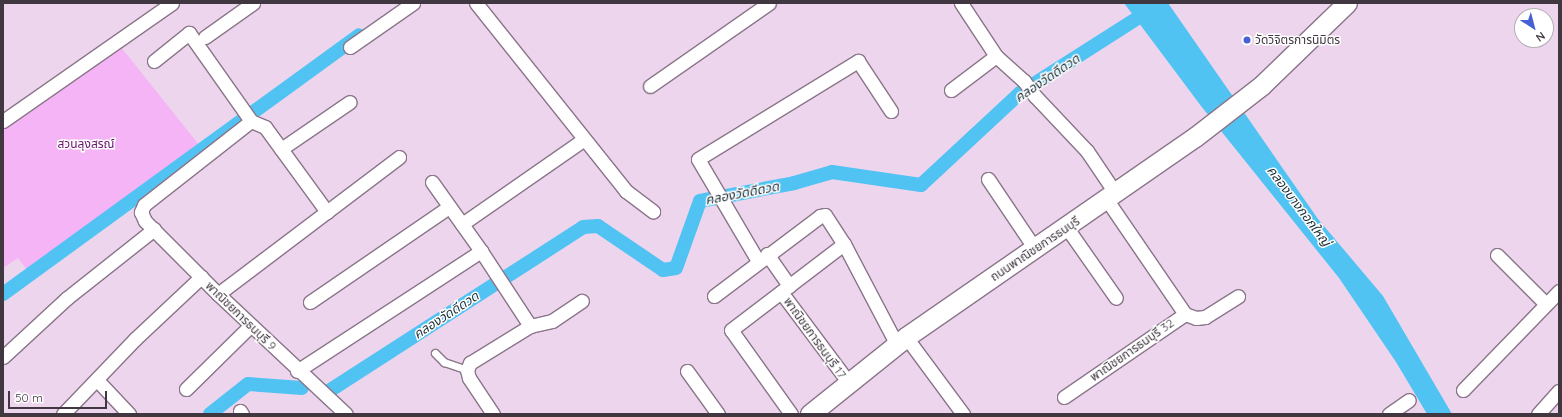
<!DOCTYPE html>
<meta charset="utf-8">
<style>
body{margin:0}
#map{position:relative;width:1562px;height:417px;overflow:hidden;background:#edd6ed;font-family:Quicksand,"Noto Sans Thai",sans-serif}
div>[style]{position:absolute}
.green>*{inset:0;background:#f5b4f5}
.water>*{inset:0;background:#51c3f3}
.canal>*{height:14px;margin:-7px;padding:0 7px;transform-origin:7px;border-radius:7px;background:#51c3f3}
.roads{filter:drop-shadow(1px 0 #8a7589) drop-shadow(-1px 0 #8a7589) drop-shadow(0 1px #8a7589) drop-shadow(0 -1px #8a7589)}
.service>*{height:7px;margin:-3.5px;padding:0 3.5px;transform-origin:3.5px;border-radius:3.5px;background:#fff}
.minor>*{height:13px;margin:-6.5px;padding:0 6.5px;transform-origin:6.5px;border-radius:6.5px;background:#fff}
.secondary>*{height:19px;margin:-9.5px;padding:0 9.5px;transform-origin:9.5px;border-radius:9.5px;background:#fff}
.dots>*{width:11px;height:11px;translate:-50% -50%;box-sizing:border-box;border:2px solid #fff;border-radius:50%}
span{translate:-50% -50%;white-space:nowrap;text-align:center;line-height:1.15;-webkit-text-stroke:3px #fff;paint-order:stroke}
.poi-label{font-size:12px;color:#403740}
.left{translate:0 -50%;text-align:left}
.park-label{font-size:12px;color:#641067}
.street-label{font-size:12px;color:#403740}
.water-label{font-size:13px;color:#182c35;font-style:italic}
.frame{position:absolute;inset:0;border:4px solid #403740;pointer-events:none}
.north{position:absolute;left:1514px;top:8px;width:40px;height:40px;box-sizing:border-box;background:#fff;border:1px solid #b3afb3;border-radius:50%;rotate:144deg;font-size:11px;font-weight:700;line-height:16px;text-align:center;color:#403740}
.north::after{content:'';display:block;margin:auto;width:14px;height:18px;background:#4761d5;clip-path:polygon(50% 0,100% 100%,50% 72%,0 100%)}
.scale{position:absolute;left:8px;top:391px;width:99px;height:18px;box-sizing:border-box;border:2px solid #403740;border-top:0;padding-left:5px;font-size:12px;line-height:14px;white-space:nowrap;color:#403740;-webkit-text-stroke:3px #fff;paint-order:stroke}
</style>
<div id="map">
<div class="green">
<i style="clip-path:polygon(117px 42px,200px 146px,28px 271px,18px 258px,3px 268px,3px 122px)"></i>
</div>
<div class="water">
<i style="clip-path:polygon(1124px 3px,1168px 3px,1318px 219px,1383px 296px,1452px 414px,1427px 414px,1396px 362px,1339px 278px,1201px 106px)"></i>
</div>
<div class="canal">
<i style="left:3px;top:294px;width:440px;rotate:-36deg"></i>
<i style="left:329px;top:391px;width:302px;rotate:-32.8deg"></i>
<i style="left:583px;top:227px;width:15px;rotate:-4deg"></i>
<i style="left:598px;top:226px;width:78px;rotate:34.1deg"></i>
<i style="left:663px;top:270px;width:13px;rotate:-9deg"></i>
<i style="left:676px;top:268px;width:71px;rotate:-70.3deg"></i>
<i style="left:700px;top:201px;width:96px;rotate:-10.8deg"></i>
<i style="left:794px;top:183px;width:40px;rotate:-16deg"></i>
<i style="left:832px;top:172px;width:90px;rotate:8.3deg"></i>
<i style="left:921px;top:185px;width:135px;rotate:-42.9deg"></i>
<i style="left:1020px;top:93px;width:156px;rotate:-32.5deg"></i>
<i style="left:210px;top:414px;width:48px;rotate:-38.3deg"></i>
<i style="left:248px;top:384px;width:54px;rotate:4.2deg"></i>
</div>
<div class="roads">
<div class="service">
<i style="left:435px;top:353px;width:13px;rotate:45deg"></i>
<i style="left:444px;top:362px;width:24px;rotate:19deg"></i>
</div>
<div class="minor">
<i style="left:476px;top:3px;width:241px;rotate:51.4deg"></i>
<i style="left:626px;top:191px;width:34px;rotate:37deg"></i>
<i style="left:961px;top:3px;width:64px;rotate:56.6deg"></i>
<i style="left:996px;top:56px;width:38px;rotate:42deg"></i>
<i style="left:1024px;top:81px;width:19px;rotate:54deg"></i>
<i style="left:1035px;top:96px;width:76px;rotate:46.6deg"></i>
<i style="left:1087px;top:151px;width:52px;rotate:56deg"></i>
<i style="left:205px;top:37px;width:59px;rotate:-35.3deg"></i>
<i style="left:350px;top:47px;width:77px;rotate:-34.9deg"></i>
<i style="left:154px;top:61px;width:45px;rotate:-38.7deg"></i>
<i style="left:189px;top:33px;width:108px;rotate:54.8deg"></i>
<i style="left:650px;top:86px;width:145px;rotate:-34.9deg"></i>
<i style="left:951px;top:90px;width:56px;rotate:-37.1deg"></i>
<i style="left:3px;top:121px;width:206px;rotate:-34.9deg"></i>
<i style="left:281px;top:149px;width:83px;rotate:-34.3deg"></i>
<i style="left:988px;top:179px;width:84px;rotate:56.1deg"></i>
<i style="left:432px;top:182px;width:85px;rotate:54.6deg"></i>
<i style="left:481px;top:251px;width:90px;rotate:56.8deg"></i>
<i style="left:327px;top:212px;width:105px;rotate:-126.1deg"></i>
<i style="left:265px;top:127px;width:15px;rotate:-157deg"></i>
<i style="left:251px;top:121px;width:136px;rotate:141.9deg"></i>
<i style="left:144px;top:205px;width:8px;rotate:113deg"></i>
<i style="left:141px;top:212px;width:10px;rotate:66deg"></i>
<i style="left:145px;top:221px;width:103px;rotate:45deg"></i>
<i style="left:218px;top:294px;width:175px;rotate:43.2deg"></i>
<i style="left:462px;top:224px;width:147px;rotate:-34.8deg"></i>
<i style="left:1067px;top:228px;width:85px;rotate:55deg"></i>
<i style="left:767px;top:254px;width:39px;rotate:55deg"></i>
<i style="left:1497px;top:255px;width:69px;rotate:45deg"></i>
<i style="left:758px;top:261px;width:118px;rotate:-120.5deg"></i>
<i style="left:698px;top:159px;width:188px;rotate:-31.5deg"></i>
<i style="left:858px;top:61px;width:60px;rotate:56.6deg"></i>
<i style="left:781px;top:292px;width:114px;rotate:53.2deg"></i>
<i style="left:218px;top:294px;width:227px;rotate:-37.1deg"></i>
<i style="left:714px;top:296px;width:133px;rotate:-37deg"></i>
<i style="left:820px;top:216px;width:5px;rotate:-11deg"></i>
<i style="left:825px;top:215px;width:35px;rotate:57deg"></i>
<i style="left:844px;top:244px;width:114px;rotate:62.3deg"></i>
<i style="left:310px;top:302px;width:168px;rotate:-34.4deg"></i>
<i style="left:1185px;top:314px;width:12px;rotate:20deg"></i>
<i style="left:1196px;top:318px;width:9px;rotate:-6deg"></i>
<i style="left:1205px;top:317px;width:39px;rotate:-32deg"></i>
<i style="left:906px;top:337px;width:96px;rotate:53.5deg"></i>
<i style="left:3px;top:357px;width:87px;rotate:-42.7deg"></i>
<i style="left:67px;top:298px;width:111px;rotate:-38.4deg"></i>
<i style="left:297px;top:371px;width:220px;rotate:-33.1deg"></i>
<i style="left:687px;top:371px;width:53px;rotate:54.2deg"></i>
<i style="left:97px;top:380px;width:47px;rotate:46.7deg"></i>
<i style="left:186px;top:389px;width:90px;rotate:-44.5deg"></i>
<i style="left:1463px;top:390px;width:138px;rotate:-45.9deg"></i>
<i style="left:1064px;top:397px;width:147px;rotate:-34.4deg"></i>
<i style="left:1185px;top:314px;width:138px;rotate:-124.4deg"></i>
<i style="left:240px;top:411px;width:4px;rotate:56deg"></i>
<i style="left:63px;top:414px;width:104px;rotate:-46.2deg"></i>
<i style="left:135px;top:339px;width:91px;rotate:-43.2deg"></i>
<i style="left:493px;top:414px;width:43px;rotate:-123.7deg"></i>
<i style="left:469px;top:378px;width:8px;rotate:-104deg"></i>
<i style="left:467px;top:370px;width:8px;rotate:-67deg"></i>
<i style="left:470px;top:363px;width:70px;rotate:-31.7deg"></i>
<i style="left:530px;top:326px;width:23px;rotate:-13deg"></i>
<i style="left:552px;top:321px;width:36px;rotate:-34deg"></i>
<i style="left:791px;top:414px;width:103px;rotate:-125.5deg"></i>
<i style="left:731px;top:330px;width:142px;rotate:-37.3deg"></i>
<i style="left:1389px;top:414px;width:24px;rotate:-35deg"></i>
<i style="left:1538px;top:414px;width:31px;rotate:-48deg"></i>
</div>
<div class="secondary">
<i style="left:810px;top:414px;width:123px;rotate:-38.7deg"></i>
<i style="left:906px;top:337px;width:351px;rotate:-34.7deg"></i>
<i style="left:1195px;top:137px;width:85px;rotate:-37.8deg"></i>
<i style="left:1262px;top:85px;width:118px;rotate:-44deg"></i>
</div>
</div>
<div class="dots">
<i style="left:1247px;top:40px;background:#4761d5"></i>
</div>
<div class="poi-label">
<span class="left" style="left:1255px;top:40px">วัดวิจิตรการนิมิตร</span>
</div>
<div class="park-label">
<span style="left:86px;top:144px">สวนลุงสรณ์</span>
</div>
<div class="street-label">
<span style="left:1035px;top:249px;rotate:-34deg">ถนนพาณิชยการธนบุรี</span>
<span style="left:241px;top:316px;rotate:44deg">พาณิชยการธนบุรี 9</span>
<span style="left:815px;top:338px;rotate:54deg">พาณิชยการธนบุรี 17</span>
<span style="left:1132px;top:350px;rotate:-35deg">พาณิชยการธนบุรี 32</span>
</div>
<div class="water-label">
<span style="left:1047px;top:78px;rotate:-34deg">คลองวัดดีดวด</span>
<span style="left:742px;top:193px;rotate:-11deg">คลองวัดดีดวด</span>
<span style="left:1299px;top:206px;rotate:53deg">คลองบางกอกใหญ่</span>
<span style="left:446px;top:315px;rotate:-33deg">คลองวัดดีดวด</span>
</div>
<div class="frame"></div>
<div class="north">N</div>
<div class="scale">50 m</div>
</div>
